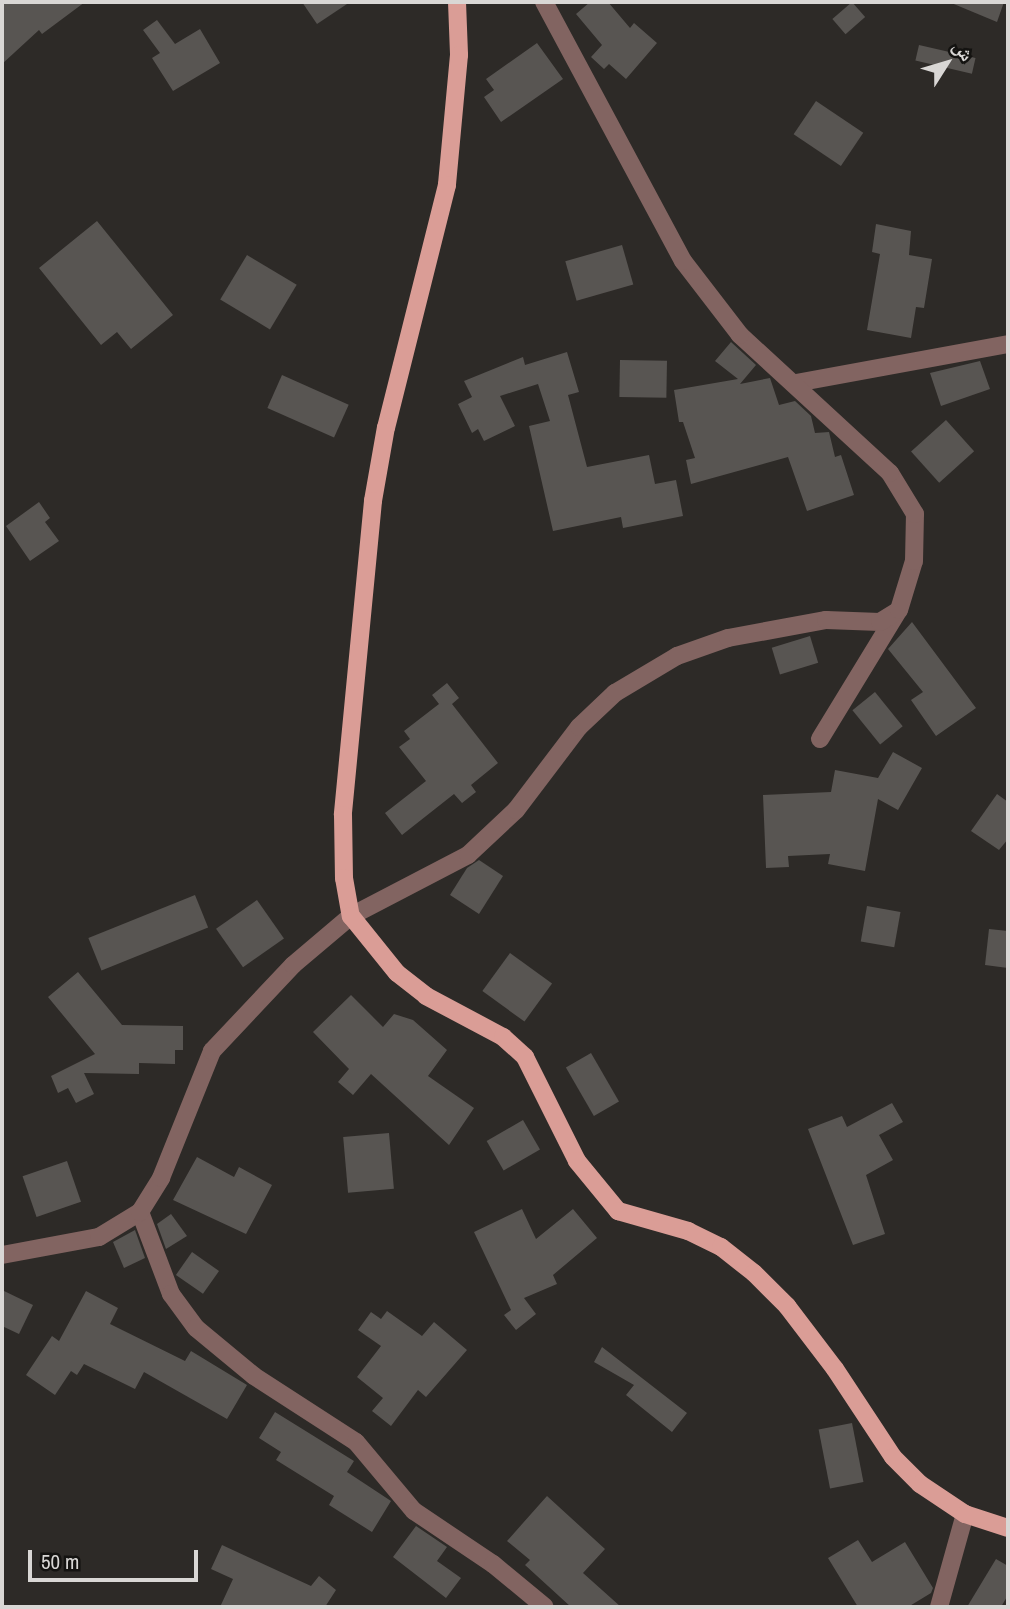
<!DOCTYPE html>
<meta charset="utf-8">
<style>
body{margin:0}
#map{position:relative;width:1010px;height:1609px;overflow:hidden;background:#2d2a27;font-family:"Archivo Narrow","Noto Naskh Arabic",sans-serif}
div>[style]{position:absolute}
.building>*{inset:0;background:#585552;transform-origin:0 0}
.minor>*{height:18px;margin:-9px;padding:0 9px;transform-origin:9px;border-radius:9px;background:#826461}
.major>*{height:18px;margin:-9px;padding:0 9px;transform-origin:9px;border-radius:9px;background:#da9d96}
span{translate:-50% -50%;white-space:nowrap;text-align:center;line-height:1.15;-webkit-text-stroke:6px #141311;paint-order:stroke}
.frame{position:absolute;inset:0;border:4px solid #d9d7d5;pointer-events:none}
.north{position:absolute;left:912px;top:28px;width:70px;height:70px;-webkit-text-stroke:5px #141311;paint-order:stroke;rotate:53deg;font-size:19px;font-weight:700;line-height:28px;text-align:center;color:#d9d7d5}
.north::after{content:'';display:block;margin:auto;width:24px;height:32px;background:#d9d7d5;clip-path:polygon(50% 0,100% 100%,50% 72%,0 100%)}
.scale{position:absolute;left:28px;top:1550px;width:170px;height:32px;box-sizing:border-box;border:4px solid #d9d7d5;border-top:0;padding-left:9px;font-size:21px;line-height:24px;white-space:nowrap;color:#d9d7d5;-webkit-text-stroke:5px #141311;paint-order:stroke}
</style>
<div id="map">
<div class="building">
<i style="clip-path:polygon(2px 2px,85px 2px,42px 34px,39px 30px,2px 64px)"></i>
<i style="clip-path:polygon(302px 2px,350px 2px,317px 24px)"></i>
<i style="clip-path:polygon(590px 2px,608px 2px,630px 28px,634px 23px,657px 43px,626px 79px,609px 64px,604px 69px,591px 57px,602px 45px,576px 14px)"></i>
<i style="left:852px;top:2px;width:20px;height:26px;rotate:49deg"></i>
<i style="clip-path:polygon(949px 2px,1004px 2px,997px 22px)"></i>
<i style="clip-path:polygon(157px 20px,175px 44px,200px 29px,220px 63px,173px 91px,152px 58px,160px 53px,143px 30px)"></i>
<i style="clip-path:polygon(537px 43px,563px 79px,501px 122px,484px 97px,494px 90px,486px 79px)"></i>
<i style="left:919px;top:45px;width:58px;height:16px;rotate:13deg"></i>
<i style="left:816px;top:101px;width:57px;height:40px;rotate:34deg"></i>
<i style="clip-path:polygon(97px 221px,173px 315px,131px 349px,117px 332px,101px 345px,39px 268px)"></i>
<i style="clip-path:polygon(876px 224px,911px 231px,909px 255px,932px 259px,924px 308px,916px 307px,911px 338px,867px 330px,880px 254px,872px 252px)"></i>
<i style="left:622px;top:245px;width:41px;height:59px;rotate:74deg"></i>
<i style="left:247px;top:255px;width:58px;height:52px;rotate:31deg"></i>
<i style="clip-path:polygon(731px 342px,756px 365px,740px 384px,770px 378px,779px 405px,795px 401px,811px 416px,815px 433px,829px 432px,835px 457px,841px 455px,854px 495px,807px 511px,788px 457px,691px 484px,686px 460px,695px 458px,683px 422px,679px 422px,674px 390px,738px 379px,715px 361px)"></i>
<i style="clip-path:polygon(567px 352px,579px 392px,568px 395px,587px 467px,649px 455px,655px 484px,676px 480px,683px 516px,623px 528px,621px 517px,553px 531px,529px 426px,550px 421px,538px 384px,500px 396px,515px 426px,484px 441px,478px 429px,472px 433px,458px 404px,472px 397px,464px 381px,523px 357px,525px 365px)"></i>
<i style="left:620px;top:360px;width:47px;height:37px;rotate:1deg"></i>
<i style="clip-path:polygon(980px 361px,990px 389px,941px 406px,930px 373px)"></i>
<i style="left:282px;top:375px;width:73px;height:36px;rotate:24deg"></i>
<i style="left:946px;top:420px;width:42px;height:47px;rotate:48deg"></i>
<i style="clip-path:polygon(39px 502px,50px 518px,45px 522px,59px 541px,30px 561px,6px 526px)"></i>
<i style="clip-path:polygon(912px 622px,976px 708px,936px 736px,911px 700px,923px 692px,888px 649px)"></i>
<i style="left:810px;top:636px;width:28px;height:40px;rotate:73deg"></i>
<i style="clip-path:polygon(447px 683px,459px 698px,452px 704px,498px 763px,471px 785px,476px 792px,462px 803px,454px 794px,402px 835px,385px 813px,426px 781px,399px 747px,410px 739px,404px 731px,439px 704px,432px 695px)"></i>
<i style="left:875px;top:692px;width:44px;height:29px;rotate:51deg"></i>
<i style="clip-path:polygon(893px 752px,922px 768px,898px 810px,878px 799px,865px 871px,828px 864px,830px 854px,788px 856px,789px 867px,766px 868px,763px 795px,831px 792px,835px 770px,878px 778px)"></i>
<i style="clip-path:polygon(997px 794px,1008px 802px,1008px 839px,999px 850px,971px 831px)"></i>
<i style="clip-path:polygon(479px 860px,503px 876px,479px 914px,450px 895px,467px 868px)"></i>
<i style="left:195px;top:895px;width:35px;height:115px;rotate:68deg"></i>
<i style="left:257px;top:900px;width:47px;height:50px;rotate:55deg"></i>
<i style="left:867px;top:906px;width:34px;height:36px;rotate:10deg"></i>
<i style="clip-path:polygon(989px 929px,1008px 931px,1008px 968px,985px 965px)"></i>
<i style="left:510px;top:953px;width:52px;height:47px;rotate:36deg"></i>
<i style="clip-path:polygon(78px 972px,122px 1025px,183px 1026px,183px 1050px,175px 1050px,175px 1064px,139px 1063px,139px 1074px,84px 1073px,94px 1094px,76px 1103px,68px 1088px,58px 1093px,51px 1076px,95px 1054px,48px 997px)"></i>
<i style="clip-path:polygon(351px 995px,383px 1027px,394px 1014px,413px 1020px,447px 1050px,428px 1076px,474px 1108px,449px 1145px,371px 1074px,353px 1095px,338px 1082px,349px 1069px,313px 1032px)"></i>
<i style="left:591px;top:1053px;width:56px;height:29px;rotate:60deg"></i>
<i style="clip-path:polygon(892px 1103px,903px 1122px,879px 1135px,893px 1160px,866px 1175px,885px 1234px,853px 1245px,808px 1129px,842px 1116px,847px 1127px)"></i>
<i style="left:523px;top:1120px;width:34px;height:42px;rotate:60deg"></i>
<i style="left:389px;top:1133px;width:56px;height:46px;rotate:85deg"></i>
<i style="clip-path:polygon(197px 1157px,234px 1177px,239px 1167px,272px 1185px,246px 1234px,173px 1200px)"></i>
<i style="left:67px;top:1161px;width:43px;height:47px;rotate:71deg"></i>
<i style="clip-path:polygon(522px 1209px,536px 1239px,573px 1209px,597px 1238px,553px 1275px,557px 1284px,524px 1298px,536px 1314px,516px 1330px,504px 1315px,511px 1310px,474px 1232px)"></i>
<i style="clip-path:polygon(171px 1214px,187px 1236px,166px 1249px,157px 1224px)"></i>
<i style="clip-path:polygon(135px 1230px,145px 1258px,124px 1268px,113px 1242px)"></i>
<i style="left:192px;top:1252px;width:33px;height:28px;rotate:35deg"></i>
<i style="clip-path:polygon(2px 1290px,33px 1305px,19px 1334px,2px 1326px)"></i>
<i style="clip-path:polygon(86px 1291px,118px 1308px,110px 1324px,185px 1361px,191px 1351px,247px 1385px,227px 1419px,144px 1372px,135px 1389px,84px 1364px,77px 1375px,71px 1371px,55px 1395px,26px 1375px,52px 1336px,59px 1341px)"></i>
<i style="clip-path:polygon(387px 1311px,422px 1336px,434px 1322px,467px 1350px,426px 1397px,418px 1390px,391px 1426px,372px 1411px,383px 1398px,357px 1377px,381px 1346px,358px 1330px,371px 1312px,381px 1319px)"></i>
<i style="clip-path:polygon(602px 1347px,687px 1413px,672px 1432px,626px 1395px,634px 1385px,594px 1362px)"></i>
<i style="clip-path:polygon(275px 1412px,354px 1461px,347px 1472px,391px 1501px,372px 1532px,329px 1505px,334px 1496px,276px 1460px,281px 1452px,259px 1438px)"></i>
<i style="left:852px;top:1423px;width:60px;height:34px;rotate:79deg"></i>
<i style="clip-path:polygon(547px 1496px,605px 1549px,583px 1573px,621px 1607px,571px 1607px,525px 1565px,530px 1560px,507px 1541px)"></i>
<i style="clip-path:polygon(416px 1526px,447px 1547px,437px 1561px,461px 1578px,446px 1598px,393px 1557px)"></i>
<i style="clip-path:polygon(858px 1540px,872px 1562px,905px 1542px,933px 1588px,931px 1593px,908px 1607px,858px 1607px,828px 1558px)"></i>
<i style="clip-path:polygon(222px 1545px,311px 1586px,319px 1576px,336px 1590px,325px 1607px,220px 1607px,233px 1579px,211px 1569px)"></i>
<i style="clip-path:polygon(996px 1559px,1008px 1566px,1008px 1595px,1001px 1607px,967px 1607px)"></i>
</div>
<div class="minor">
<i style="left:796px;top:383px;width:216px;rotate:-10.4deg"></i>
<i style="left:820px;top:739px;width:148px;rotate:-58.6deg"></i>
<i style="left:140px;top:1212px;width:88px;rotate:69.3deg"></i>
<i style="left:171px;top:1294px;width:42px;rotate:53.7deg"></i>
<i style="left:196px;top:1328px;width:75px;rotate:39.6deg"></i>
<i style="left:254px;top:1376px;width:121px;rotate:32.9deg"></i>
<i style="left:356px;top:1442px;width:90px;rotate:50deg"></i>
<i style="left:414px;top:1511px;width:95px;rotate:33.9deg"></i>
<i style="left:493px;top:1564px;width:67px;rotate:39.6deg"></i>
<i style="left:2px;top:1255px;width:99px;rotate:-10.5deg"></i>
<i style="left:99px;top:1237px;width:48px;rotate:-31.4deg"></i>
<i style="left:140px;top:1212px;width:40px;rotate:-58deg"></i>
<i style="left:161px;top:1178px;width:137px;rotate:-68.1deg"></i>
<i style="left:212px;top:1051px;width:118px;rotate:-46.7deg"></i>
<i style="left:293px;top:965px;width:76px;rotate:-40.2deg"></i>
<i style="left:351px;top:916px;width:132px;rotate:-27.5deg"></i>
<i style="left:468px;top:855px;width:66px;rotate:-43.2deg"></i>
<i style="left:516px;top:810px;width:104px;rotate:-52.8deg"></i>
<i style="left:579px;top:727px;width:50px;rotate:-43.4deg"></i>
<i style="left:615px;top:693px;width:72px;rotate:-30.8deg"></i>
<i style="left:677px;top:656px;width:54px;rotate:-19.4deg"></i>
<i style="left:728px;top:638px;width:100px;rotate:-10.4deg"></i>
<i style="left:826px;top:620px;width:54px;rotate:2.1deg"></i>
<i style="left:880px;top:622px;width:22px;rotate:-32deg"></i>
<i style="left:899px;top:610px;width:51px;rotate:-73deg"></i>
<i style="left:914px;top:561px;width:47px;rotate:-88.8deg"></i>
<i style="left:915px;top:514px;width:48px;rotate:-121.4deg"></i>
<i style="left:890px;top:473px;width:204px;rotate:-137.4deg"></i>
<i style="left:740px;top:335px;width:93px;rotate:-127.6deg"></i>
<i style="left:683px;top:261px;width:294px;rotate:-118.2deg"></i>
<i style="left:939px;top:1607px;width:97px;rotate:-74.4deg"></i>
</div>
<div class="major">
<i style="left:457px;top:2px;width:53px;rotate:87.8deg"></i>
<i style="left:459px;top:55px;width:131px;rotate:95.3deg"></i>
<i style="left:447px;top:185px;width:250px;rotate:104.1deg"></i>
<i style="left:386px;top:427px;width:75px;rotate:100deg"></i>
<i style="left:373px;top:501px;width:315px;rotate:95.5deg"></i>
<i style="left:343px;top:815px;width:63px;rotate:89.1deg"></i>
<i style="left:344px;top:878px;width:39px;rotate:80deg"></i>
<i style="left:351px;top:916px;width:73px;rotate:51.1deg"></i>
<i style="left:397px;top:973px;width:37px;rotate:38deg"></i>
<i style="left:426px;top:996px;width:87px;rotate:28deg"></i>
<i style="left:503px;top:1037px;width:30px;rotate:42deg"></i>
<i style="left:525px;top:1057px;width:116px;rotate:63.4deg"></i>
<i style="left:577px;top:1161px;width:65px;rotate:50.6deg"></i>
<i style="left:618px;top:1211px;width:73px;rotate:15.9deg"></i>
<i style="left:688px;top:1231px;width:37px;rotate:26deg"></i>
<i style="left:721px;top:1247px;width:42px;rotate:38.2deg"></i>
<i style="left:754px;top:1273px;width:47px;rotate:45deg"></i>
<i style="left:787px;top:1306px;width:79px;rotate:52.7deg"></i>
<i style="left:835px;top:1369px;width:105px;rotate:56.6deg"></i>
<i style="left:893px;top:1457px;width:38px;rotate:45deg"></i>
<i style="left:920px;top:1484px;width:54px;rotate:33.7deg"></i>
<i style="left:965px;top:1514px;width:45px;rotate:18deg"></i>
</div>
<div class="frame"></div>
<div class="north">ش</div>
<div class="scale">50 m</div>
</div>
